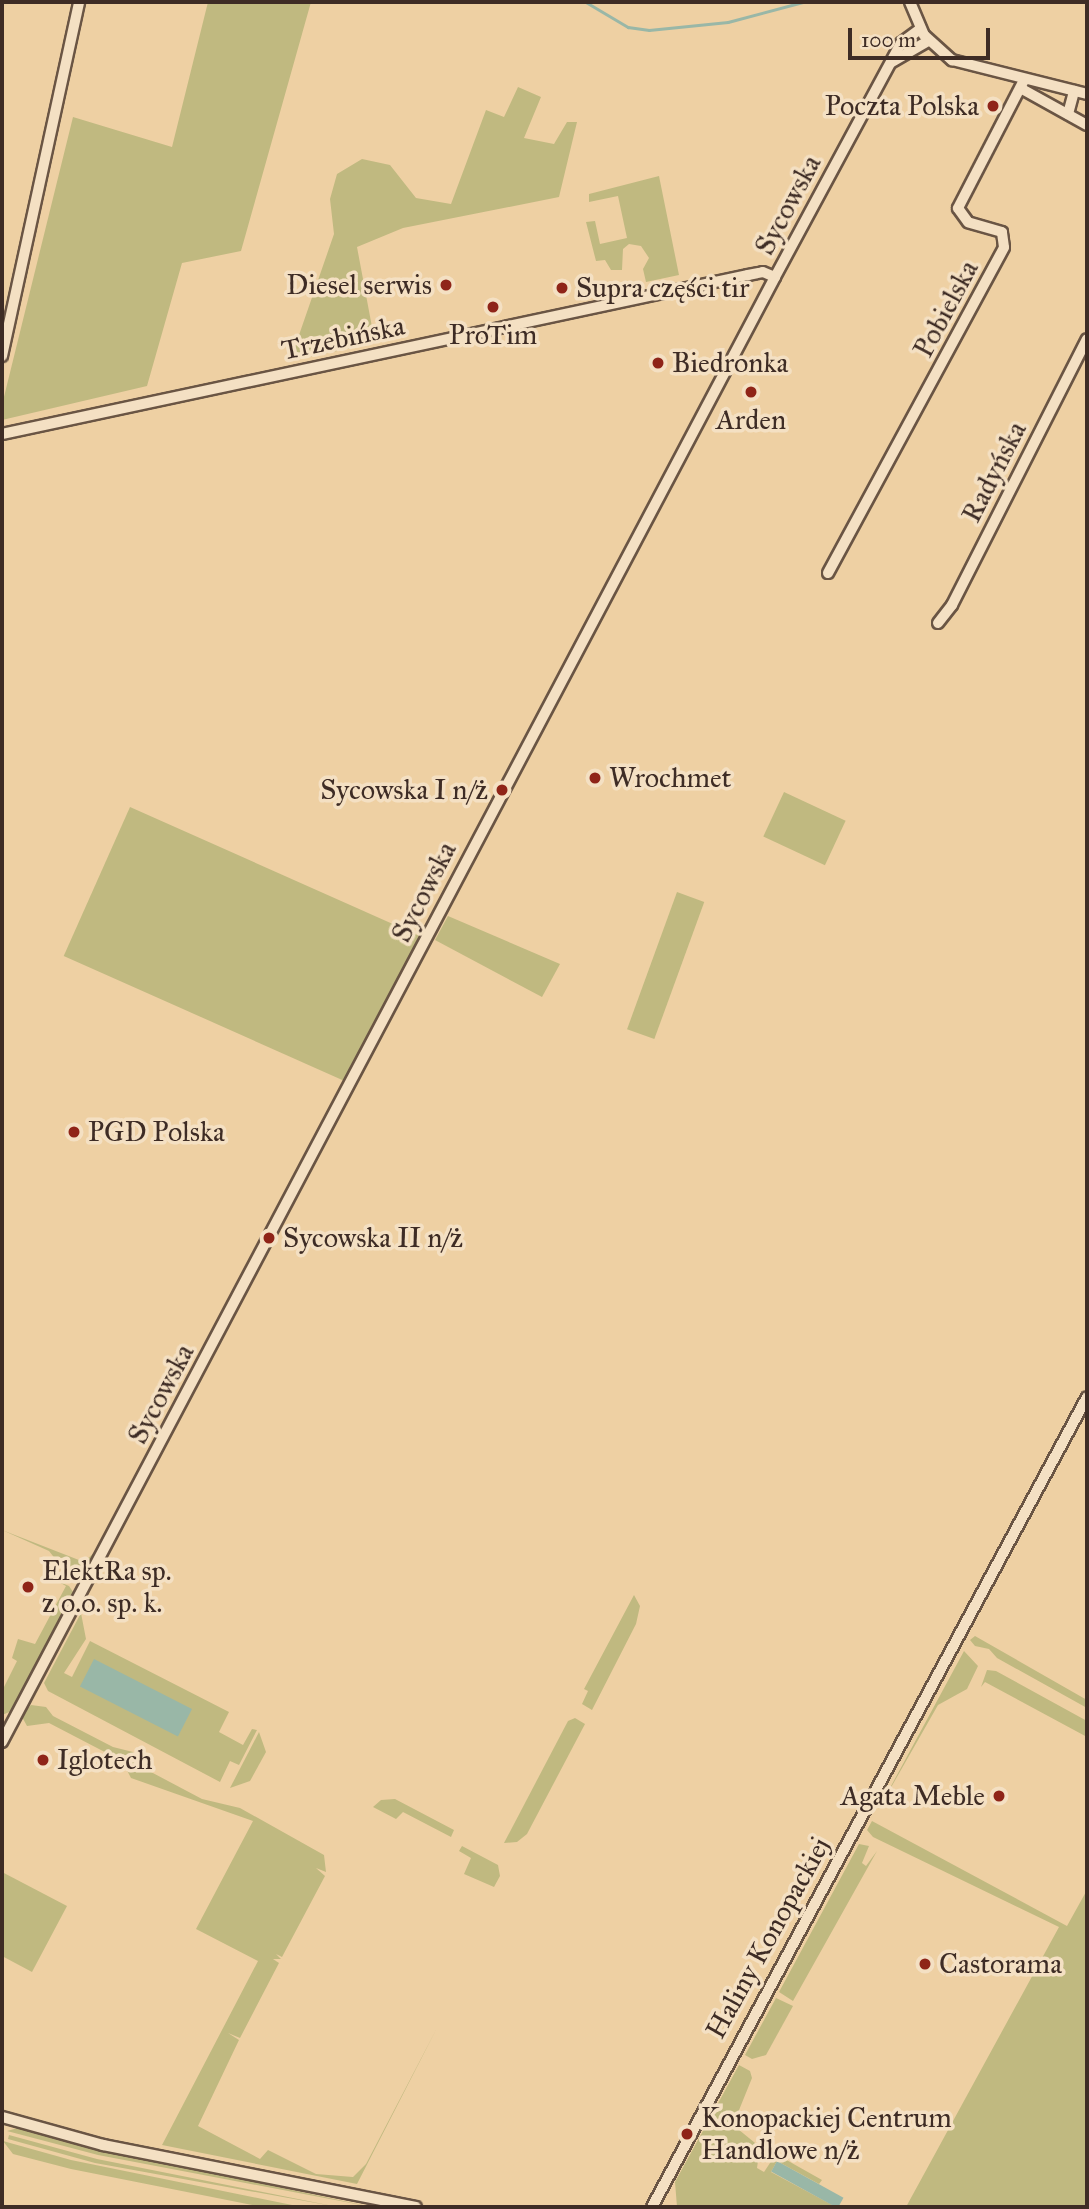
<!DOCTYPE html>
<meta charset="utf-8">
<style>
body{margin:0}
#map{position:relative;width:1089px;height:2209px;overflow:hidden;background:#eed0a3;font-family:"IM FELL Great Primer",serif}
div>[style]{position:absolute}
.green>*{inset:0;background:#c0b980;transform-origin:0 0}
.water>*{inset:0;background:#99b7a7;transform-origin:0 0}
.stream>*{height:2.5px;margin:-1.25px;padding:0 1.25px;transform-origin:1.25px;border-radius:1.25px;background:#99b7a7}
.roads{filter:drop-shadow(2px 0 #6a5544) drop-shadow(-2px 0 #6a5544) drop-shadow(0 2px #6a5544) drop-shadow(0 -2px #6a5544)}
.minor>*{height:10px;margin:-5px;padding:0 5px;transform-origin:5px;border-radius:5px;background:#f4e0c3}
.dots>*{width:19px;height:19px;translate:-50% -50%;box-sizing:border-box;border:4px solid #f4e0c3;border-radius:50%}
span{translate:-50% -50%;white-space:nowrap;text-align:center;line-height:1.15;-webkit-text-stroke:7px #f4e0c3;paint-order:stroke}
.poi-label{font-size:28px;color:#3e2c25}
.right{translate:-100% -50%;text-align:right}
.left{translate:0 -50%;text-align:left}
.street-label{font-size:28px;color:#3e2c25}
.frame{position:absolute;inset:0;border:4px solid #3e2c25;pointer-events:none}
.scale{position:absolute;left:848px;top:28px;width:142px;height:32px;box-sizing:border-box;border:4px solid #3e2c25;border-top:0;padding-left:9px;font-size:21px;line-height:24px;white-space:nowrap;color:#3e2c25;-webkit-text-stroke:5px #f4e0c3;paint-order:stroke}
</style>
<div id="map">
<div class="green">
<i style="clip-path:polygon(208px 2px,311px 2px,241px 251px,182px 263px,147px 386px,2px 420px,2px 405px,73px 117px,172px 147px)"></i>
<i style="clip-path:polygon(518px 87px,541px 97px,524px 138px,554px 144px,567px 122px,577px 122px,559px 197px,403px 228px,357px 247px,375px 343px,290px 361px,334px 234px,330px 199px,337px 174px,362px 159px,390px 165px,416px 198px,451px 204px,486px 110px,504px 117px)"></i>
<i style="clip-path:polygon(659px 176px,679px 275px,646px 282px,643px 269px,649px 258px,641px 246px,629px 244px,623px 249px,622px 270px,611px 270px,605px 260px,596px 261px,586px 222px,595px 221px,600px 244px,627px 238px,618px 196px,589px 202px,589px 194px)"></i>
<i style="left:784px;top:792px;width:68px;height:49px;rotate:25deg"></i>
<i style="left:130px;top:807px;width:316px;height:163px;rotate:24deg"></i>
<i style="left:677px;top:892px;width:29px;height:146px;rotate:20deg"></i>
<i style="clip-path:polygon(448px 916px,560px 964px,542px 997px,435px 940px)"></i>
<i style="clip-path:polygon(2px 1530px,84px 1562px,97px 1550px,79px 1576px,64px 1570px,49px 1551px)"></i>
<i style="clip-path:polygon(57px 1581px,69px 1586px,73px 1592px,12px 1711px,2px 1715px,2px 1691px,17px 1661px,12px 1658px,18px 1639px,35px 1644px,66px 1586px)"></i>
<i style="clip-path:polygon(634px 1595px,640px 1606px,636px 1624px,592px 1710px,582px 1704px,588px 1691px,584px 1689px)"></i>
<i style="clip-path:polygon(81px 1613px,86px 1639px,64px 1673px,72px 1677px,90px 1641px,229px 1712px,219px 1732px,243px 1745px,252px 1729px,257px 1730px,239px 1765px,230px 1761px,220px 1782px,48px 1691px,44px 1683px)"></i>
<i style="clip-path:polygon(975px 1636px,1087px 1700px,1087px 1708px,997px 1658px,989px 1649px,975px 1646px,970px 1640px)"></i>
<i style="clip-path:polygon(964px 1651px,978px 1666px,967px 1689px,938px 1705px,877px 1812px)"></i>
<i style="clip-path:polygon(987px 1670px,996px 1671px,1087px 1721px,1087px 1737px,985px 1682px,981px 1687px)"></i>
<i style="clip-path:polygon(31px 1705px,46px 1707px,53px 1716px,113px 1747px,133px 1752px,151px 1772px,202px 1799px,240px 1808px,324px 1855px,326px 1872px,316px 1868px,325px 1876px,282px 1957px,276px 1954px,281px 1959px,273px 1959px,279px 1963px,240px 2038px,228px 2033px,239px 2040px,198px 2126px,260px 2159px,268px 2150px,316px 2174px,353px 2177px,366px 2164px,438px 2026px,357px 2184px,162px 2145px,258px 1961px,196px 1929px,253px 1821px,131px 1778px,122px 1761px,49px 1723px,27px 1726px,21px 1715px)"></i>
<i style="clip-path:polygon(575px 1718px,585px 1724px,527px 1834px,517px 1842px,504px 1843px,568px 1721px)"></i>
<i style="clip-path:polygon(259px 1732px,266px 1752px,250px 1781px,230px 1788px)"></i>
<i style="clip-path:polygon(395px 1799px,454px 1830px,451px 1837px,403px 1812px,396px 1819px,373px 1807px,381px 1800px)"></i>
<i style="clip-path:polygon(872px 1821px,1067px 1926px,1087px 1890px,1087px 2207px,906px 2207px,1059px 1927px,873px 1837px,867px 1830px)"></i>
<i style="clip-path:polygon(859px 1844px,869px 1846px,862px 1863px,866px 1866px,877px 1851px,793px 2001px,779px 1992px)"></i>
<i style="clip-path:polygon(462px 1846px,498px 1865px,500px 1876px,494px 1887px,464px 1874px,471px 1858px,459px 1851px)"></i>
<i style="clip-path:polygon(2px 1872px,67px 1906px,32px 1972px,2px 1956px)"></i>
<i style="clip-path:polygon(776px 1998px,793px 2006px,766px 2055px,752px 2059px,745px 2055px)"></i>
<i style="clip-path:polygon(739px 2065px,750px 2071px,752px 2078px,733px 2125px,760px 2147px,757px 2168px,764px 2172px,772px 2160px,783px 2158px,822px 2180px,819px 2184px,777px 2161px,771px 2172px,836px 2207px,677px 2207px,675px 2182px)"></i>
<i style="clip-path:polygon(18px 2128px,99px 2149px,372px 2207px,98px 2155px,7px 2131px)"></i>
<i style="clip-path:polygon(9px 2135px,97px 2159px,338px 2207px,95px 2163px,8px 2139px)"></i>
<i style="clip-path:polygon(3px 2141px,71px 2160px,302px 2207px,262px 2207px,71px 2169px,13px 2154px)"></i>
</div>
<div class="water">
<i style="left:94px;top:1659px;width:110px;height:31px;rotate:27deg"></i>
<i style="left:777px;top:2161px;width:76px;height:12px;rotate:29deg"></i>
</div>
<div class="stream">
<i style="left:586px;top:2px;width:49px;rotate:30.8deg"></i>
<i style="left:628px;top:27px;width:21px;rotate:8deg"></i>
<i style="left:649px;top:30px;width:79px;rotate:-5.8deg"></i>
<i style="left:728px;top:22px;width:78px;rotate:-14.9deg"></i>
</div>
<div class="roads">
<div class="minor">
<i style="left:910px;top:2px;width:36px;rotate:67deg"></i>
<i style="left:924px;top:35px;width:38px;rotate:42deg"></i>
<i style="left:952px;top:60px;width:139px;rotate:14.1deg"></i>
<i style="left:892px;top:62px;width:42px;rotate:-30.3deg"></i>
<i style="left:1022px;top:89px;width:74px;rotate:29deg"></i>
<i style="left:1068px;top:114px;width:24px;rotate:-75deg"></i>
<i style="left:2px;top:356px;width:362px;rotate:-77.7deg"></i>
<i style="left:2px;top:434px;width:763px;rotate:-12.03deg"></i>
<i style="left:748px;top:275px;width:15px;rotate:-11deg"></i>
<i style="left:763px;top:272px;width:13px;rotate:23deg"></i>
<i style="left:828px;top:573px;width:370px;rotate:-61.6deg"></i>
<i style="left:1004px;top:247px;width:15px;rotate:-98deg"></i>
<i style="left:1002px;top:232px;width:35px;rotate:-164deg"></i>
<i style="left:968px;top:222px;width:17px;rotate:-126deg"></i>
<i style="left:958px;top:208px;width:144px;rotate:-62.7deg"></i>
<i style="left:938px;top:623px;width:23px;rotate:-52deg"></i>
<i style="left:952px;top:605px;width:298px;rotate:-63.1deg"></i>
<i style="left:2px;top:1742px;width:1656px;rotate:-62.18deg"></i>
<i style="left:775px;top:277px;width:266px;rotate:-61.7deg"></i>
<i style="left:901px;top:43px;width:24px;rotate:-36deg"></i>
<i style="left:2px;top:2117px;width:105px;rotate:15.5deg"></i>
<i style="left:103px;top:2145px;width:319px;rotate:11.2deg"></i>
<i style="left:652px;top:2207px;width:919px;rotate:-61.76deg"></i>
</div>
</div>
<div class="dots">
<i style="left:993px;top:106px;background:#8f2418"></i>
<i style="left:446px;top:285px;background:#8f2418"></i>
<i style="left:562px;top:288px;background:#8f2418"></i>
<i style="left:493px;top:307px;background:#8f2418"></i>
<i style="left:658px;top:363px;background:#8f2418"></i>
<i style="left:751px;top:392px;background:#8f2418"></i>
<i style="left:595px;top:778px;background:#8f2418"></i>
<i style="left:502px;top:790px;background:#8f2418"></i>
<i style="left:74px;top:1132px;background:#8f2418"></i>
<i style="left:269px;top:1238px;background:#8f2418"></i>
<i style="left:28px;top:1587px;background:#8f2418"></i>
<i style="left:43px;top:1760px;background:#8f2418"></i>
<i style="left:999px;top:1796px;background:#8f2418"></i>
<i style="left:925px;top:1964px;background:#8f2418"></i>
<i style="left:687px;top:2134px;background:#8f2418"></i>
</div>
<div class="poi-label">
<span class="right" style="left:979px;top:106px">Poczta Polska</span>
<span class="right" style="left:432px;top:285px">Diesel serwis</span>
<span class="left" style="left:576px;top:288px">Supra części tir</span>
<span style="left:493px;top:335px">ProTim</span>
<span class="left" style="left:672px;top:363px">Biedronka</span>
<span style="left:751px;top:420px">Arden</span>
<span class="left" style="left:609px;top:778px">Wrochmet</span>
<span class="right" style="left:488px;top:790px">Sycowska I n/ż</span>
<span class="left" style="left:88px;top:1132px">PGD Polska</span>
<span class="left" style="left:283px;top:1238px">Sycowska II n/ż</span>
<span class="left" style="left:42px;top:1587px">ElektRa sp.<br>z o.o. sp. k.</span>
<span class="left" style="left:57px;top:1760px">Iglotech</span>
<span class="right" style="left:985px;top:1796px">Agata Meble</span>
<span class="left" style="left:939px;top:1964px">Castorama</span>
<span class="left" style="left:701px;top:2134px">Konopackiej Centrum<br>Handlowe n/ż</span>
</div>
<div class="street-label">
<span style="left:788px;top:205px;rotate:-62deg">Sycowska</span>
<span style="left:946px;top:309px;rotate:-62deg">Pobielska</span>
<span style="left:343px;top:338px;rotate:-12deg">Trzebińska</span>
<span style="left:994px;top:472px;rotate:-63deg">Radyńska</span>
<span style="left:424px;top:892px;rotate:-63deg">Sycowska</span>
<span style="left:161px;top:1394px;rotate:-62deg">Sycowska</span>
<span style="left:768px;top:1938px;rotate:-61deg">Haliny Konopackiej</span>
</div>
<div class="frame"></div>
<div class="scale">100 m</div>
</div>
